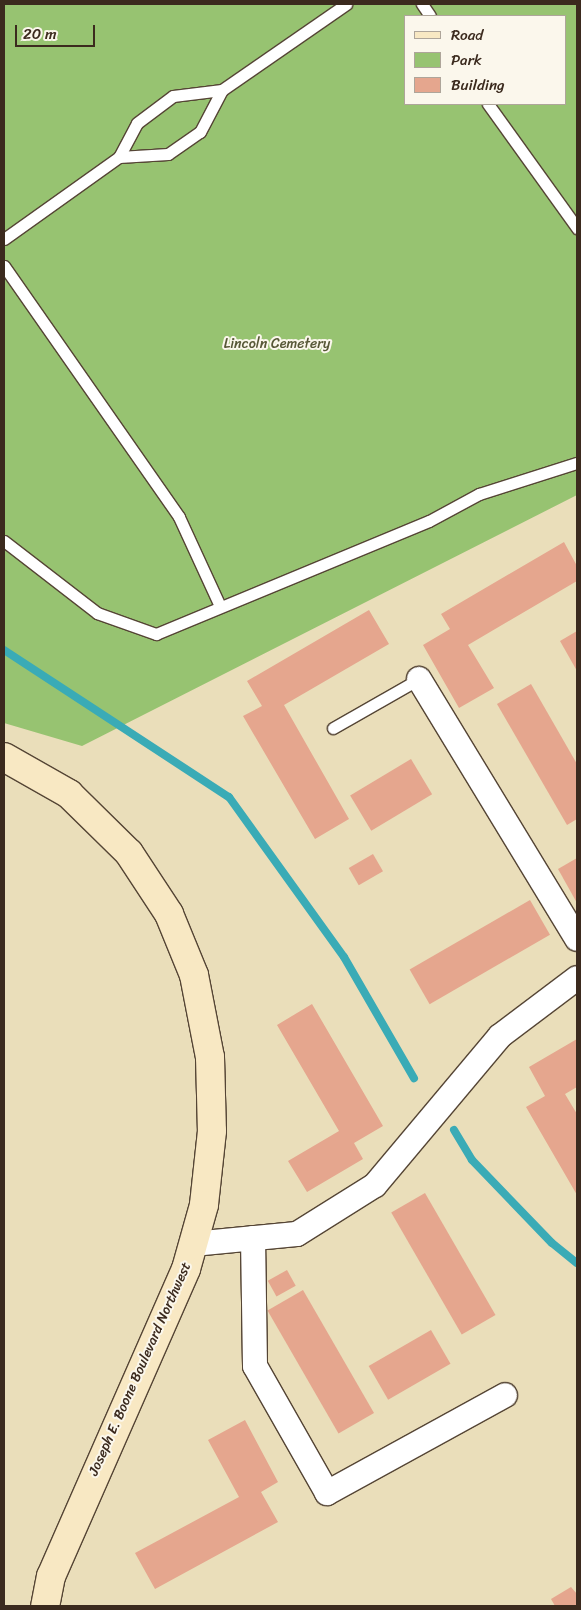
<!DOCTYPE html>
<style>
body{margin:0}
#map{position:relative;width:581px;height:1610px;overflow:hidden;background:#eadeba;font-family:Sriracha,sans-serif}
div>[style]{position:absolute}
.green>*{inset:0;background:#97c371}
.stream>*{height:8px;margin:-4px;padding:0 4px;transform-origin:4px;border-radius:4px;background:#3aabb6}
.building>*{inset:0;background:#e5a68e;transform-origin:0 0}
.roads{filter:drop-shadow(1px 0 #554535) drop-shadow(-1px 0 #554535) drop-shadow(0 1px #554535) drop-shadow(0 -1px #554535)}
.service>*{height:11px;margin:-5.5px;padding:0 5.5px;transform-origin:5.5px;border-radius:5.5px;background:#fff}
.minor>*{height:24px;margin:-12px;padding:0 12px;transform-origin:12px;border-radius:12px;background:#fff}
.secondary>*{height:28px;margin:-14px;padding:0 14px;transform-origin:14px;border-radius:14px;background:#f8e8c3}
span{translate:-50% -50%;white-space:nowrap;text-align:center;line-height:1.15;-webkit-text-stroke:4px #fbf7ec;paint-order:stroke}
.park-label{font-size:14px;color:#575837}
.street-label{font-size:14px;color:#3b2a1e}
.frame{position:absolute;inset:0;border:5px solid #3b2a1e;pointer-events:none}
.legend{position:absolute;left:404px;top:15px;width:162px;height:90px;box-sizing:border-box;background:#fbf7ec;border:1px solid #aea59a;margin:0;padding:6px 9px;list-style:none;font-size:15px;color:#3b2a1e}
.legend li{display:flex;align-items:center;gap:10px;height:25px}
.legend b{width:25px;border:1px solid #aea59a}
.scale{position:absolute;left:15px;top:25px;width:80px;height:22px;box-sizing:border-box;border:2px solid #3b2a1e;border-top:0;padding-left:6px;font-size:15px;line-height:18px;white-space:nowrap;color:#3b2a1e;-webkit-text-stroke:4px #fbf7ec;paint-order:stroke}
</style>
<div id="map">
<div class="green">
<i style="clip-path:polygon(evenodd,4px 4px,577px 4px,577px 495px,82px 746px,4px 723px,4px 4px,405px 16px,565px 16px,565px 104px,405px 104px,405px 16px)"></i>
</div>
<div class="stream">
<i style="left:4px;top:650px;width:269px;rotate:33.2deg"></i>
<i style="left:229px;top:797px;width:197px;rotate:54.3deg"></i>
<i style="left:344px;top:957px;width:140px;rotate:60deg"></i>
<i style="left:454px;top:1130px;width:35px;rotate:59deg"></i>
<i style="left:472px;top:1160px;width:115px;rotate:46.1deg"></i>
<i style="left:552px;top:1243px;width:32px;rotate:39deg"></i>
</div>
<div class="building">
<i style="clip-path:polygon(564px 542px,577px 566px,577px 581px,468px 645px,494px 688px,459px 708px,423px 645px,450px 629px,441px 614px)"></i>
<i style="clip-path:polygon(369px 610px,389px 644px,284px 705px,349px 819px,315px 839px,243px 716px,262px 706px,247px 681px)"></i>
<i style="clip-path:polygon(577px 631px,577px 671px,560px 641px)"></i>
<i style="clip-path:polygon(531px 684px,577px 764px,577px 819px,567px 825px,497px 704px)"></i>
<i style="left:411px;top:759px;width:41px;height:71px;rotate:59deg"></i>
<i style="left:373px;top:854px;width:20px;height:28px;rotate:60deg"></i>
<i style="clip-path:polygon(577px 858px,577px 903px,558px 869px)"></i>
<i style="left:530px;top:900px;width:40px;height:139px;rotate:60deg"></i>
<i style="clip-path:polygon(312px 1004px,383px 1126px,354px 1143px,363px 1159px,307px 1192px,288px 1161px,339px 1131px,277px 1025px)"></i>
<i style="clip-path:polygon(577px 1039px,577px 1087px,565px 1094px,577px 1114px,577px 1195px,526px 1107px,545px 1096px,529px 1067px)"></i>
<i style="left:425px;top:1193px;width:141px;height:39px;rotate:60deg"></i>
<i style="left:287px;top:1270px;width:18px;height:22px;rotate:61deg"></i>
<i style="left:303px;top:1290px;width:142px;height:41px;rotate:60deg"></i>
<i style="left:431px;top:1330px;width:39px;height:72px;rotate:60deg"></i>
<i style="clip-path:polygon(245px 1420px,278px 1482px,261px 1492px,278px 1522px,155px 1589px,135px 1553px,239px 1497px,208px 1440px)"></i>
<i style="clip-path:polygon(571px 1587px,577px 1594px,577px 1606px,555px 1606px,551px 1599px)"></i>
</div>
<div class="roads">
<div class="service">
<i style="left:422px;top:4px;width:14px;rotate:56deg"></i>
<i style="left:488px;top:104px;width:153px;rotate:54.3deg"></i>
<i style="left:119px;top:157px;width:49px;rotate:-3.5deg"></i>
<i style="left:168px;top:154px;width:39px;rotate:-35deg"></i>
<i style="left:200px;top:132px;width:47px;rotate:-62.4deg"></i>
<i style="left:4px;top:239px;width:141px;rotate:-35.5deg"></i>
<i style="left:119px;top:157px;width:38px;rotate:-62deg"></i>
<i style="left:137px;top:123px;width:45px;rotate:-36.9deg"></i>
<i style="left:173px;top:96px;width:49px;rotate:-7deg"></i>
<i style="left:222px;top:90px;width:151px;rotate:-34.7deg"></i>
<i style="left:4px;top:266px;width:306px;rotate:55.1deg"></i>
<i style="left:179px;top:517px;width:98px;rotate:65.3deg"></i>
<i style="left:4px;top:541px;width:118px;rotate:37.7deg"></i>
<i style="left:97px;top:613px;width:63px;rotate:19.6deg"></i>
<i style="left:156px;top:634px;width:295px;rotate:-22.5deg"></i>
<i style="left:429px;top:521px;width:57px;rotate:-28.4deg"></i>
<i style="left:479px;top:494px;width:103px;rotate:-17.6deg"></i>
<i style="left:333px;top:728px;width:99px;rotate:-29.7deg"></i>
</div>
<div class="minor">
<i style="left:419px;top:679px;width:304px;rotate:58.7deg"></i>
<i style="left:253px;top:1238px;width:128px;rotate:89.1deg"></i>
<i style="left:255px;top:1366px;width:146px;rotate:60.4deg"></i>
<i style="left:327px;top:1493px;width:203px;rotate:-28.8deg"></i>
<i style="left:193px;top:1244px;width:104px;rotate:-5.5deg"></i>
<i style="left:297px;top:1234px;width:92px;rotate:-32.1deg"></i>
<i style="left:375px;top:1185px;width:194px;rotate:-50deg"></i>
<i style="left:500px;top:1036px;width:96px;rotate:-37deg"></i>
</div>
<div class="secondary">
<i style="left:4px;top:757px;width:75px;rotate:29.6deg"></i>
<i style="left:69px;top:794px;width:84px;rotate:44.5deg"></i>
<i style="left:129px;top:853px;width:73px;rotate:56.7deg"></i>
<i style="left:169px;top:914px;width:66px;rotate:67.7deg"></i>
<i style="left:194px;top:975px;width:84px;rotate:79deg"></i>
<i style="left:210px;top:1057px;width:74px;rotate:88.5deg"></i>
<i style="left:212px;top:1131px;width:74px;rotate:96.2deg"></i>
<i style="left:204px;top:1205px;width:66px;rotate:105.7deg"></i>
<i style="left:186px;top:1269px;width:335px;rotate:113.7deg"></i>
<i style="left:51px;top:1576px;width:31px;rotate:101deg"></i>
</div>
</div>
<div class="park-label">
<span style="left:277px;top:344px">Lincoln Cemetery</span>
</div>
<div class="street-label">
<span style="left:140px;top:1369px;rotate:-66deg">Joseph E. Boone Boulevard Northwest</span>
</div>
<div class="frame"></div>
<ul class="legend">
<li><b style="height:6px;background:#f8e8c3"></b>Road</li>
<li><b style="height:14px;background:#97c371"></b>Park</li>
<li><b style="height:14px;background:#e5a68e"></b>Building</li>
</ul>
<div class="scale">20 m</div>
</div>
